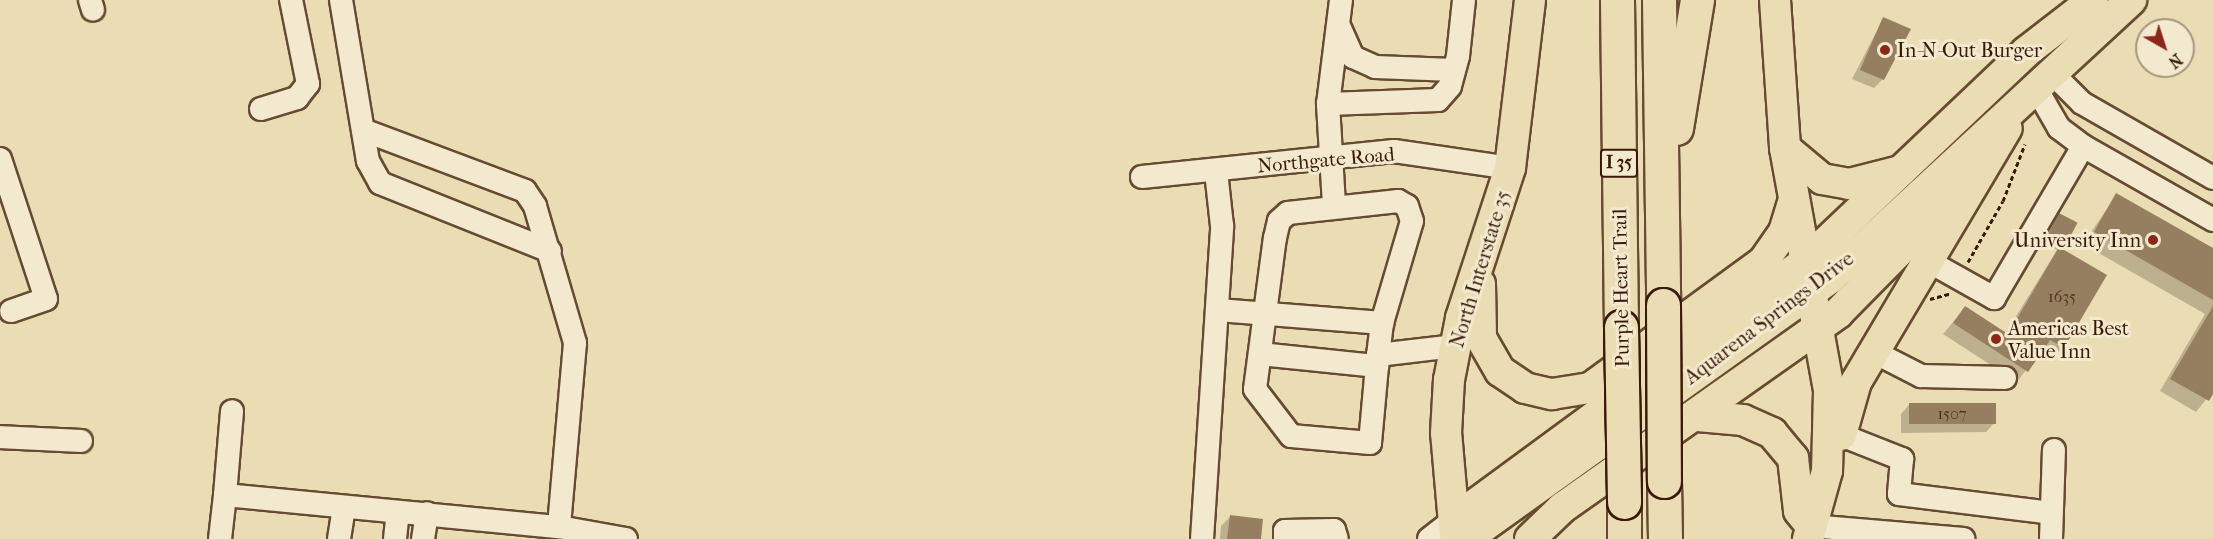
<!DOCTYPE html>
<style>
body{margin:0}
#map{position:relative;width:2213px;height:539px;overflow:hidden;background:#ebddb3;font-family:"IM FELL French Canon",serif}
div>[style]{position:absolute}
.shadow>*{inset:0;background:#0003}
.building>*{inset:0;background:#967f60;transform-origin:0 0}
.path>*{height:3px;margin-top:-1.5px;transform-origin:0;background:repeating-linear-gradient(90deg,#391a07 0 4.5px,transparent 0 7.5px)}
.roads{filter:drop-shadow(2px 0 #664b32) drop-shadow(-2px 0 #664b32) drop-shadow(0 2px #664b32) drop-shadow(0 -2px #664b32)}
.minor>*{height:22px;margin:-11px;padding:0 11px;transform-origin:11px;border-radius:11px;background:#f2e9ce}
.major>*{height:30px;margin:-15px;padding:0 15px;transform-origin:15px;border-radius:15px;background:#ebddb3}
.highway>*{height:33px;margin:-16.5px;padding:0 16.5px;transform-origin:16.5px;border-radius:16.5px;background:#ebddb3}
.bridges{filter:drop-shadow(2px 0 #391a07) drop-shadow(-2px 0 #391a07) drop-shadow(0 2px #391a07) drop-shadow(0 -2px #391a07)}
.highway-bridge>*{height:33px;margin:-16.5px;padding:0 16.5px;transform-origin:16.5px;border-radius:16.5px;background:#ebddb3}
.dots>*{width:16px;height:16px;translate:-50% -50%;box-sizing:border-box;border:3px solid #f2e9ce;border-radius:50%}
span{translate:-50% -50%;white-space:nowrap;text-align:center;line-height:1.15;-webkit-text-stroke:6px #f2e9ce;paint-order:stroke}
.number-label{font-size:16px;color:#50331d}
.number-label span{-webkit-text-stroke-width:0}
.shield-label span{padding:2px 4px;background:#f2e9ce;border:2px solid;border-radius:4px;-webkit-text-stroke-width:0}
.shield-label{font-size:18px;color:#391a07;font-weight:700}
.poi-label{font-size:20px;color:#391a07}
.left{translate:0 -50%;text-align:left}
.right{translate:-100% -50%;text-align:right}
.street-label{font-size:20px;color:#391a07}
.north{position:absolute;left:2135px;top:18px;width:60px;height:60px;box-sizing:border-box;background:#f2e9ce;border:2px solid #a8967e;border-radius:50%;rotate:141deg;font-size:16px;font-weight:700;line-height:24px;text-align:center;color:#391a07}
.north::after{content:'';display:block;margin:auto;width:21px;height:27px;background:#8f2418;clip-path:polygon(50% 0,100% 100%,50% 72%,0 100%)}
</style>
<div id="map">
<div class="shadow">
<i style="clip-path:polygon(1883px 19px,1883px 79px,1874px 88px,1852px 79px)"></i>
<i style="clip-path:polygon(2117px 194px,2213px 250px,2213px 391px,2196px 412px,2160px 391px,2205px 314px,2083px 244px)"></i>
<i style="clip-path:polygon(2060px 215px,2063px 347px,2052px 358px,2040px 351px,2017px 382px,1943px 334px,1965px 308px,2005px 334px,2057px 250px,2042px 242px)"></i>
<i style="clip-path:polygon(1909px 405px,1994px 423px,1986px 432px,1901px 433px,1901px 414px)"></i>
<i style="clip-path:polygon(1230px 517px,1260px 539px,1220px 539px,1221px 526px)"></i>
</div>
<div class="building">
<i style="clip-path:polygon(1883px 17px,1911px 29px,1884px 80px,1860px 70px)"></i>
<i style="clip-path:polygon(2116px 193px,2213px 248px,2213px 300px,2094px 232px)"></i>
<i style="left:2059px;top:213px;width:21px;height:26px;rotate:28deg"></i>
<i style="clip-path:polygon(2059px 247px,2107px 275px,2064px 348px,2050px 340px,2028px 372px,1953px 323px,1965px 306px,2008px 334px)"></i>
<i style="clip-path:polygon(2213px 306px,2213px 394px,2209px 401px,2170px 379px)"></i>
<i style="left:1996px;top:403px;width:21px;height:87px;rotate:90deg"></i>
<i style="clip-path:polygon(1230px 515px,1263px 519px,1261px 539px,1227px 539px)"></i>
</div>
<div class="path">
<i style="left:1968px;top:262px;width:70px;rotate:-60.2deg"></i>
<i style="left:2003px;top:201px;width:61px;rotate:-68.9deg"></i>
<i style="left:1930px;top:299px;width:20px;rotate:-15deg"></i>
</div>
<div class="roads">
<div class="minor">
<i style="left:90px;top:0;width:10px;rotate:73deg"></i>
<i style="left:341px;top:0;width:163px;rotate:80.5deg"></i>
<i style="left:368px;top:161px;width:25px;rotate:61deg"></i>
<i style="left:380px;top:183px;width:183px;rotate:21.8deg"></i>
<i style="left:1341px;top:0;width:105px;rotate:97.1deg"></i>
<i style="left:1328px;top:104px;width:110px;rotate:-2.1deg"></i>
<i style="left:1438px;top:100px;width:18px;rotate:-49deg"></i>
<i style="left:1450px;top:86px;width:31px;rotate:-75deg"></i>
<i style="left:1458px;top:56px;width:56px;rotate:-83.9deg"></i>
<i style="left:1339px;top:26px;width:34px;rotate:66deg"></i>
<i style="left:1353px;top:57px;width:24px;rotate:24deg"></i>
<i style="left:1375px;top:67px;width:79px;rotate:2.2deg"></i>
<i style="left:2052px;top:73px;width:42px;rotate:45deg"></i>
<i style="left:2082px;top:103px;width:151px;rotate:29.8deg"></i>
<i style="left:1328px;top:104px;width:102px;rotate:86.6deg"></i>
<i style="left:261px;top:109px;width:38px;rotate:-17deg"></i>
<i style="left:297px;top:98px;width:18px;rotate:-52deg"></i>
<i style="left:308px;top:84px;width:86px;rotate:-101.4deg"></i>
<i style="left:363px;top:130px;width:173px;rotate:20.6deg"></i>
<i style="left:525px;top:191px;width:18px;rotate:56deg"></i>
<i style="left:535px;top:206px;width:143px;rotate:73.7deg"></i>
<i style="left:575px;top:343px;width:185px;rotate:95deg"></i>
<i style="left:2083px;top:146px;width:150px;rotate:29.6deg"></i>
<i style="left:0;top:159px;width:147px;rotate:71.8deg"></i>
<i style="left:46px;top:299px;width:37px;rotate:161deg"></i>
<i style="left:1142px;top:177px;width:253px;rotate:-5.9deg"></i>
<i style="left:1394px;top:151px;width:117px;rotate:8.3deg"></i>
<i style="left:1928px;top:261px;width:76px;rotate:29.3deg"></i>
<i style="left:1994px;top:298px;width:176px;rotate:-59.6deg"></i>
<i style="left:2083px;top:146px;width:30px;rotate:-143deg"></i>
<i style="left:2059px;top:128px;width:46px;rotate:-119.9deg"></i>
<i style="left:1218px;top:310px;width:165px;rotate:4.5deg"></i>
<i style="left:1874px;top:352px;width:53px;rotate:27.1deg"></i>
<i style="left:1921px;top:376px;width:84px;rotate:1.4deg"></i>
<i style="left:1260px;top:354px;width:118px;rotate:5.9deg"></i>
<i style="left:1378px;top:355px;width:88px;rotate:95.2deg"></i>
<i style="left:1370px;top:443px;width:79px;rotate:-174.9deg"></i>
<i style="left:1291px;top:436px;width:59px;rotate:-127.5deg"></i>
<i style="left:1255px;top:389px;width:152px;rotate:-82.5deg"></i>
<i style="left:1275px;top:238px;width:17px;rotate:-77deg"></i>
<i style="left:1279px;top:221px;width:12px;rotate:-42deg"></i>
<i style="left:1288px;top:213px;width:111px;rotate:-6.2deg"></i>
<i style="left:1398px;top:201px;width:10px;rotate:29deg"></i>
<i style="left:1407px;top:206px;width:16px;rotate:72deg"></i>
<i style="left:1412px;top:221px;width:106px;rotate:106.4deg"></i>
<i style="left:1382px;top:323px;width:32px;rotate:97deg"></i>
<i style="left:1378px;top:355px;width:78px;rotate:-6.7deg"></i>
<i style="left:1841px;top:435px;width:66px;rotate:21.5deg"></i>
<i style="left:1902px;top:459px;width:35px;rotate:95deg"></i>
<i style="left:1899px;top:494px;width:153px;rotate:7.1deg"></i>
<i style="left:0;top:437px;width:81px;rotate:2.8deg"></i>
<i style="left:225px;top:495px;width:84px;rotate:-85.2deg"></i>
<i style="left:1811px;top:526px;width:153px;rotate:4.9deg"></i>
<i style="left:220px;top:539px;width:44px;rotate:-83.5deg"></i>
<i style="left:225px;top:495px;width:336px;rotate:5.5deg"></i>
<i style="left:559px;top:527px;width:68px;rotate:10.2deg"></i>
<i style="left:339px;top:539px;width:32px;rotate:-81deg"></i>
<i style="left:395px;top:539px;width:27px;rotate:-84deg"></i>
<i style="left:423px;top:539px;width:26px;rotate:-81deg"></i>
<i style="left:1202px;top:539px;width:314px;rotate:-86.3deg"></i>
<i style="left:1222px;top:226px;width:54px;rotate:-96.3deg"></i>
<i style="left:1285px;top:539px;width:8px;rotate:-90deg"></i>
<i style="left:1285px;top:531px;width:49px;rotate:-1.2deg"></i>
<i style="left:1334px;top:530px;width:9px;rotate:72deg"></i>
<i style="left:1429px;top:539px;width:33px;rotate:-38deg"></i>
<i style="left:2051px;top:539px;width:89px;rotate:-88.1deg"></i>
</div>
<div class="major">
<i style="left:1775px;top:0;width:148px;rotate:86.1deg"></i>
<i style="left:1785px;top:148px;width:247px;rotate:79.7deg"></i>
<i style="left:1829px;top:391px;width:80px;rotate:91.4deg"></i>
<i style="left:1827px;top:471px;width:71px;rotate:105.6deg"></i>
<i style="left:1785px;top:148px;width:48px;rotate:40deg"></i>
<i style="left:1822px;top:179px;width:27px;rotate:10deg"></i>
<i style="left:1849px;top:184px;width:53px;rotate:-14.3deg"></i>
<i style="left:1480px;top:284px;width:54px;rotate:88.9deg"></i>
<i style="left:1481px;top:338px;width:38px;rotate:60deg"></i>
<i style="left:1500px;top:371px;width:30px;rotate:34deg"></i>
<i style="left:1525px;top:388px;width:28px;rotate:13deg"></i>
<i style="left:1552px;top:394px;width:38px;rotate:-9deg"></i>
<i style="left:1590px;top:388px;width:214px;rotate:-36.1deg"></i>
<i style="left:1763px;top:262px;width:37px;rotate:-55deg"></i>
<i style="left:1784px;top:232px;width:34px;rotate:-73deg"></i>
<i style="left:1698px;top:416px;width:45px;rotate:5.1deg"></i>
<i style="left:1743px;top:420px;width:32px;rotate:24deg"></i>
<i style="left:1772px;top:433px;width:33px;rotate:50deg"></i>
<i style="left:1793px;top:458px;width:53px;rotate:83.5deg"></i>
<i style="left:1799px;top:511px;width:19px;rotate:51deg"></i>
<i style="left:1841px;top:435px;width:55px;rotate:-74.2deg"></i>
<i style="left:1856px;top:382px;width:295px;rotate:-59.3deg"></i>
<i style="left:1455px;top:519px;width:437px;rotate:-36.3deg"></i>
<i style="left:1807px;top:260px;width:302px;rotate:-43.5deg"></i>
<i style="left:2026px;top:52px;width:85px;rotate:-37.8deg"></i>
<i style="left:1455px;top:535px;width:102px;rotate:-95deg"></i>
<i style="left:1446px;top:433px;width:53px;rotate:-86.8deg"></i>
<i style="left:1449px;top:380px;width:63px;rotate:-79deg"></i>
<i style="left:1461px;top:318px;width:158px;rotate:-71.9deg"></i>
<i style="left:1510px;top:168px;width:169px;rotate:-83.2deg"></i>
<i style="left:1466px;top:539px;width:448px;rotate:-35.6deg"></i>
<i style="left:1830px;top:278px;width:410px;rotate:-42.7deg"></i>
<i style="left:1530px;top:539px;width:45px;rotate:-44.1deg"></i>
<i style="left:1562px;top:508px;width:338px;rotate:-35.2deg"></i>
<i style="left:1838px;top:313px;width:95px;rotate:-45.4deg"></i>
<i style="left:1905px;top:245px;width:83px;rotate:-54.8deg"></i>
</div>
<div class="highway">
<i style="left:1617px;top:0;width:327px;rotate:89.3deg"></i>
<i style="left:1659px;top:0;width:305px;rotate:89.2deg"></i>
<i style="left:1676px;top:128px;width:130px;rotate:-80.7deg"></i>
<i style="left:1664px;top:481px;width:58px;rotate:89deg"></i>
<i style="left:1624px;top:502px;width:37px;rotate:90deg"></i>
</div>
</div>
<div class="bridges">
<div class="highway-bridge">
<i style="left:1663px;top:305px;width:176px;rotate:89.7deg"></i>
<i style="left:1621px;top:327px;width:175px;rotate:89deg"></i>
</div>
</div>
<div class="dots">
<i style="left:1885px;top:50px;background:#8f2418"></i>
<i style="left:2153px;top:240px;background:#8f2418"></i>
<i style="left:1996px;top:339px;background:#8f2418"></i>
</div>
<div class="number-label">
<span style="left:2062px;top:297px">1635</span>
<span style="left:1952px;top:414px">1507</span>
</div>
<div class="shield-label">
<span style="left:1619px;top:163px">I 35</span>
</div>
<div class="poi-label">
<span class="left" style="left:1897px;top:50px">In-N-Out Burger</span>
<span class="right" style="left:2141px;top:240px">University Inn</span>
<span class="left" style="left:2008px;top:340px">Americas Best<br>Value Inn</span>
</div>
<div class="street-label">
<span style="left:1326px;top:160px;rotate:-5deg">Northgate Road</span>
<span style="left:1480px;top:269px;rotate:-73deg">North Interstate 35</span>
<span style="left:1621px;top:288px;rotate:-91deg">Purple Heart Trail</span>
<span style="left:1769px;top:318px;rotate:-37deg">Aquarena Springs Drive</span>
</div>
<div class="north">N</div>
</div>
